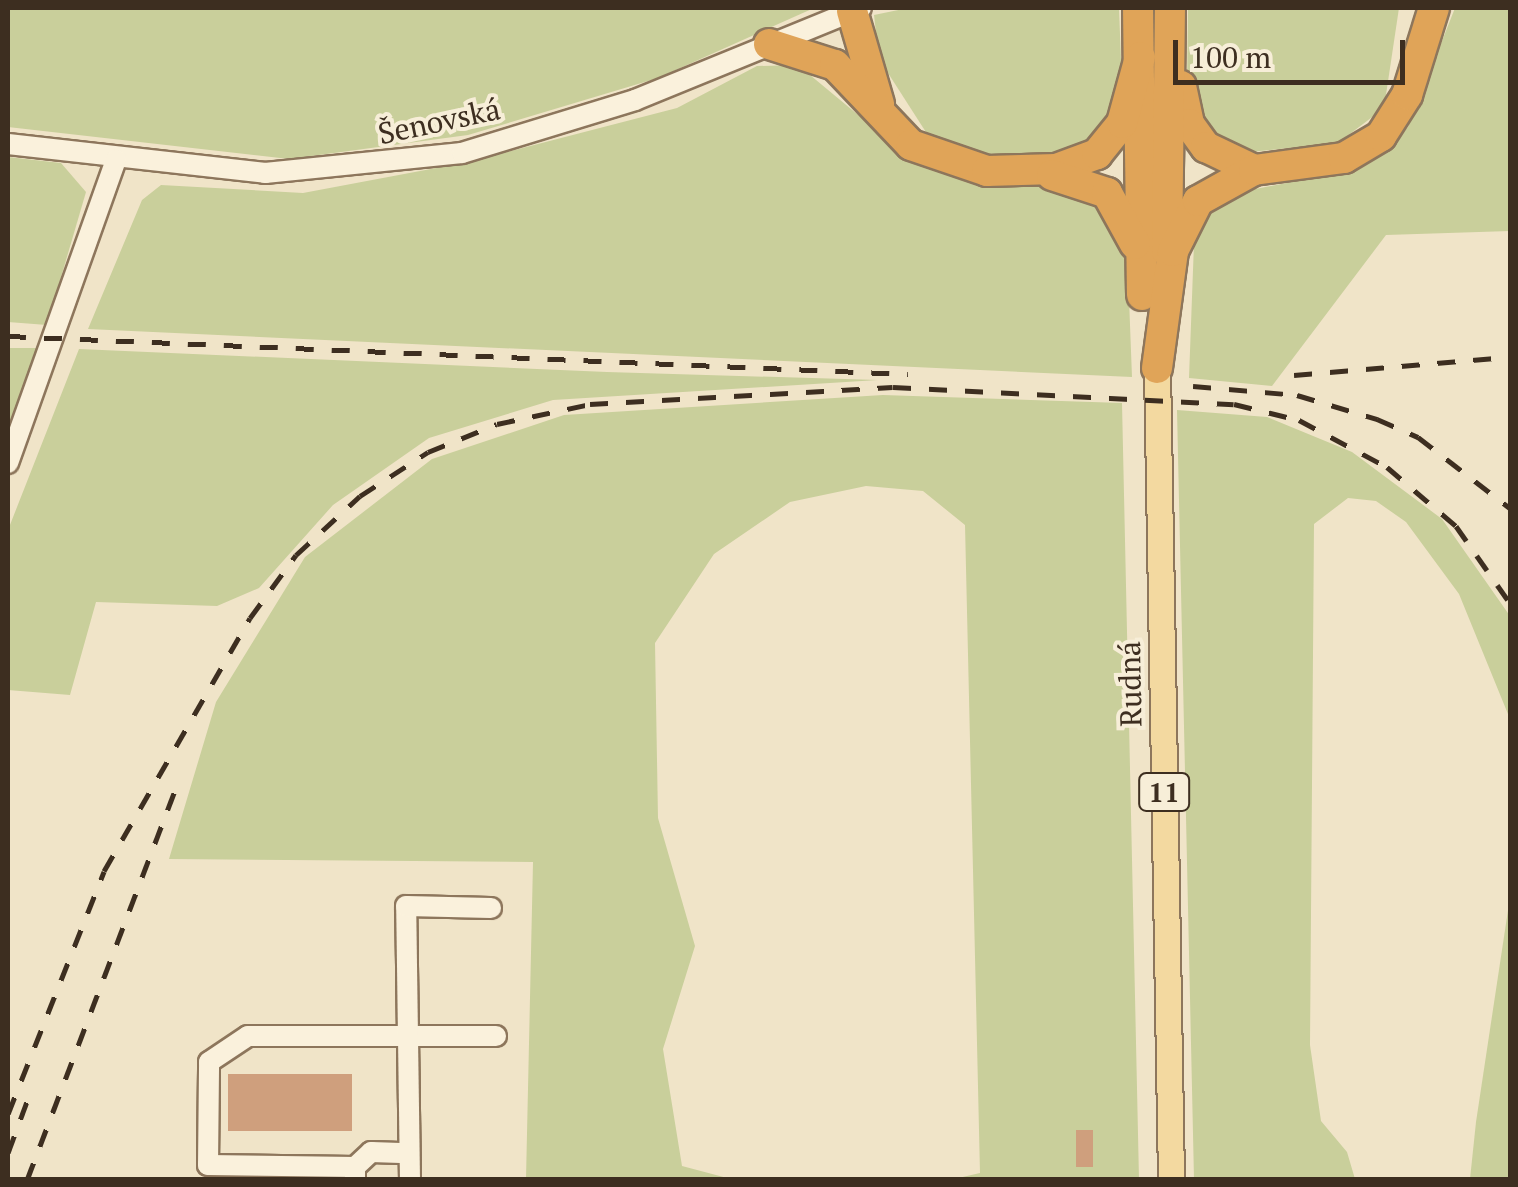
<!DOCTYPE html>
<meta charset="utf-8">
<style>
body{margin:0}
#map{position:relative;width:1518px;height:1187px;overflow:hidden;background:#f0e4c8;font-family:"PT Serif",serif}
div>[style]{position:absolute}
.green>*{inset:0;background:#c9cf9b}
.building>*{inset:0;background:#cf9f7d;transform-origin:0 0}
.roads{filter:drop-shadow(2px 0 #8d765c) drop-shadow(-2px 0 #8d765c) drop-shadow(0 2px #8d765c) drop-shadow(0 -2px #8d765c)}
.minor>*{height:20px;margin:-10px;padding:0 10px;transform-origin:10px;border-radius:10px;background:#faf1dc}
.major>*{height:25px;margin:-12.5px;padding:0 12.5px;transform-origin:12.5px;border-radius:12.5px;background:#f3d9a0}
.highway>*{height:30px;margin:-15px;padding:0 15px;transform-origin:15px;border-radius:15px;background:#e0a458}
.rail>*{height:5px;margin-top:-2.5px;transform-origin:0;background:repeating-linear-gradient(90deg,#3d2e20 0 18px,transparent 0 36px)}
span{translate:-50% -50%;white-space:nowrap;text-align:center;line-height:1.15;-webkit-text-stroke:8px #f7eed8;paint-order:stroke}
.shield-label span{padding:2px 8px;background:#f7eed8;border:2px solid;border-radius:8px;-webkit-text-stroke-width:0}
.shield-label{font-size:28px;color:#3d2e20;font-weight:700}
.street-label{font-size:30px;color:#3d2e20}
.frame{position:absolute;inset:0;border:10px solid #3d2e20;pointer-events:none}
.scale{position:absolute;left:1173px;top:40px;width:232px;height:45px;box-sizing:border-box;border:5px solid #3d2e20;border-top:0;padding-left:12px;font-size:30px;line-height:35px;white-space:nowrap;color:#3d2e20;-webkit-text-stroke:8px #f7eed8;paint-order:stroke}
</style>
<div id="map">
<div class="green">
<i style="clip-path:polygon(8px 8px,814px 8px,658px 78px,468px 135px,289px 159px,8px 127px)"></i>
<i style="clip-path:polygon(908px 8px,1119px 8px,1122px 87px,1112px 121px,1095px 140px,1048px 155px,991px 157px,931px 140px,879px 59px,874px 15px)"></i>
<i style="clip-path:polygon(1188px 8px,1399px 8px,1384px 108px,1338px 143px,1241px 153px,1203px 124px,1187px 90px)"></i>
<i style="clip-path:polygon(1455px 8px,1510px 8px,1510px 231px,1386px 235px,1272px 386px,1189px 378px,1194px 243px,1209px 216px,1230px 194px,1353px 170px,1389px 149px,1408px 127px)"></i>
<i style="clip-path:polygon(798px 65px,916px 163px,1101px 198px,1127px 246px,1132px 377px,88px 329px,142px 200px,161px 185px,303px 193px,468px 162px,677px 108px,757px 66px)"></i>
<i style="clip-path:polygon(8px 157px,61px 163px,86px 192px,47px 325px,8px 322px)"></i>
<i style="clip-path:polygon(8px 348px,40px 348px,8px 435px)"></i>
<i style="clip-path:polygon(79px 349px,607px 372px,878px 380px,553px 400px,429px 438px,333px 505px,259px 588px,217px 606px,96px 602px,70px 695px,8px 690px,8px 530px)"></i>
<i style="clip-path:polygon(883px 395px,1122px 403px,1139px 1179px,954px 1179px,980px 1173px,965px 525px,923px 491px,866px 486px,790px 502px,714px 554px,655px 643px,658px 818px,695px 946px,663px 1049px,682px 1166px,731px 1179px,526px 1179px,533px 862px,169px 859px,216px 702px,305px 557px,432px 459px,564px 415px)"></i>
<i style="clip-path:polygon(1177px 410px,1267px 417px,1352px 452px,1442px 519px,1510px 616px,1510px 719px,1459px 594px,1406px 522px,1376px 501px,1348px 498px,1314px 524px,1310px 1045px,1321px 1121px,1347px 1152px,1355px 1179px,1194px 1179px)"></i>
<i style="clip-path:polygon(1510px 897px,1510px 1179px,1470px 1179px,1476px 1122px)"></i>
</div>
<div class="building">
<i style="left:228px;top:1074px;width:124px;height:57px"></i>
<i style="left:1093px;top:1130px;width:37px;height:17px;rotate:90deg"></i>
</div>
<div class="roads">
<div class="minor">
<i style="left:8px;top:144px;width:259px;rotate:6.4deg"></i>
<i style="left:265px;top:173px;width:198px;rotate:-5.8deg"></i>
<i style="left:462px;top:153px;width:181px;rotate:-17deg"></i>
<i style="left:635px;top:100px;width:244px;rotate:-22.2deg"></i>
<i style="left:8px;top:463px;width:322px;rotate:-70.4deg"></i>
<i style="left:355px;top:1167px;width:22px;rotate:-43deg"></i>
<i style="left:371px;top:1152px;width:37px;rotate:2deg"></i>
<i style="left:355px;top:1180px;width:13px;rotate:-90deg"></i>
<i style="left:355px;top:1167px;width:147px;rotate:-179.2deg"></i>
<i style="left:208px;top:1165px;width:103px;rotate:-89.4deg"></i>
<i style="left:209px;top:1062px;width:47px;rotate:-33.7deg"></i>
<i style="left:248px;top:1036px;width:248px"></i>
<i style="left:410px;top:1180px;width:274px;rotate:-90.8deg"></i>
<i style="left:406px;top:906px;width:85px;rotate:1.3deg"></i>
</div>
<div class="major">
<i style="left:1157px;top:368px;width:812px;rotate:89.01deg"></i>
</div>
<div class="highway">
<i style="left:1138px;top:8px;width:287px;rotate:89.2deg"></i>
<i style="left:852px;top:11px;width:97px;rotate:73.8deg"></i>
<i style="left:769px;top:44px;width:69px;rotate:17.7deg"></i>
<i style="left:835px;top:65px;width:110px;rotate:46.5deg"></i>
<i style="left:911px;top:145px;width:80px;rotate:18.9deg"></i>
<i style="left:987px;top:171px;width:69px;rotate:-1.7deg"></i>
<i style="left:1056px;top:169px;width:44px;rotate:-20.1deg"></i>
<i style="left:1097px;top:154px;width:40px;rotate:-51deg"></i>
<i style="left:1122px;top:123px;width:68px;rotate:-74.7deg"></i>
<i style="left:1181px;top:86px;width:39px;rotate:78deg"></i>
<i style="left:1189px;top:124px;width:29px;rotate:54deg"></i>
<i style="left:1206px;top:147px;width:53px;rotate:25.6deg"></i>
<i style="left:1052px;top:175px;width:58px;rotate:18.1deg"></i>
<i style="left:1107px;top:193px;width:58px;rotate:61.2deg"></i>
<i style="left:1167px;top:251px;width:243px;rotate:-89.3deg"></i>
<i style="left:1157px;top:368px;width:118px;rotate:-82.2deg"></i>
<i style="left:1173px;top:251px;width:56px;rotate:-63.4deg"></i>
<i style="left:1198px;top:201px;width:64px;rotate:-29deg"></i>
<i style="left:1254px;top:170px;width:91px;rotate:-7.6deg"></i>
<i style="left:1344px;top:158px;width:43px;rotate:-30.7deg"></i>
<i style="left:1381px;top:136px;width:49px;rotate:-57.6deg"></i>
<i style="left:1407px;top:95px;width:91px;rotate:-72.8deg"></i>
</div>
</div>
<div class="rail">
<i style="left:8px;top:336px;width:901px;rotate:2.42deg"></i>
<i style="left:1294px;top:375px;width:217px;rotate:-4.8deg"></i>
<i style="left:1193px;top:386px;width:104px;rotate:4.9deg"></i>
<i style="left:1297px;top:395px;width:84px;rotate:16.7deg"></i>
<i style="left:1377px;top:419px;width:45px;rotate:23.7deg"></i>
<i style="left:1418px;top:437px;width:116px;rotate:37.7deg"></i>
<i style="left:8px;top:1114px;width:261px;rotate:-68.4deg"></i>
<i style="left:104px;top:871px;width:292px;rotate:-60deg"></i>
<i style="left:250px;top:618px;width:78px;rotate:-53.9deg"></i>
<i style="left:296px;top:555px;width:87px;rotate:-42.7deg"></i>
<i style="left:360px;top:496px;width:81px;rotate:-32.9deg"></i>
<i style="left:428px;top:452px;width:74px;rotate:-22.1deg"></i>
<i style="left:497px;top:424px;width:95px;rotate:-12.1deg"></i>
<i style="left:590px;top:404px;width:303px;rotate:-3.2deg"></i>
<i style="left:893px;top:387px;width:341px;rotate:2.9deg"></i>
<i style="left:1234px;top:404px;width:67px;rotate:13.8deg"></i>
<i style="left:1299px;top:420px;width:100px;rotate:28.1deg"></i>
<i style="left:1387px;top:467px;width:91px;rotate:40.5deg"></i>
<i style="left:1456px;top:526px;width:94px;rotate:55deg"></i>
<i style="left:8px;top:1153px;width:61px;rotate:-69.8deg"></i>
<i style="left:27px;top:1180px;width:425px;rotate:-69.2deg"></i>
</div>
<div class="shield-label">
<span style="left:1164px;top:792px">11</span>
</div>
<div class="street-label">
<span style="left:439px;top:121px;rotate:-12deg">Šenovská</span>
<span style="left:1130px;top:684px;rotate:-91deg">Rudná</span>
</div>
<div class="frame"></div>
<div class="scale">100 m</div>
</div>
